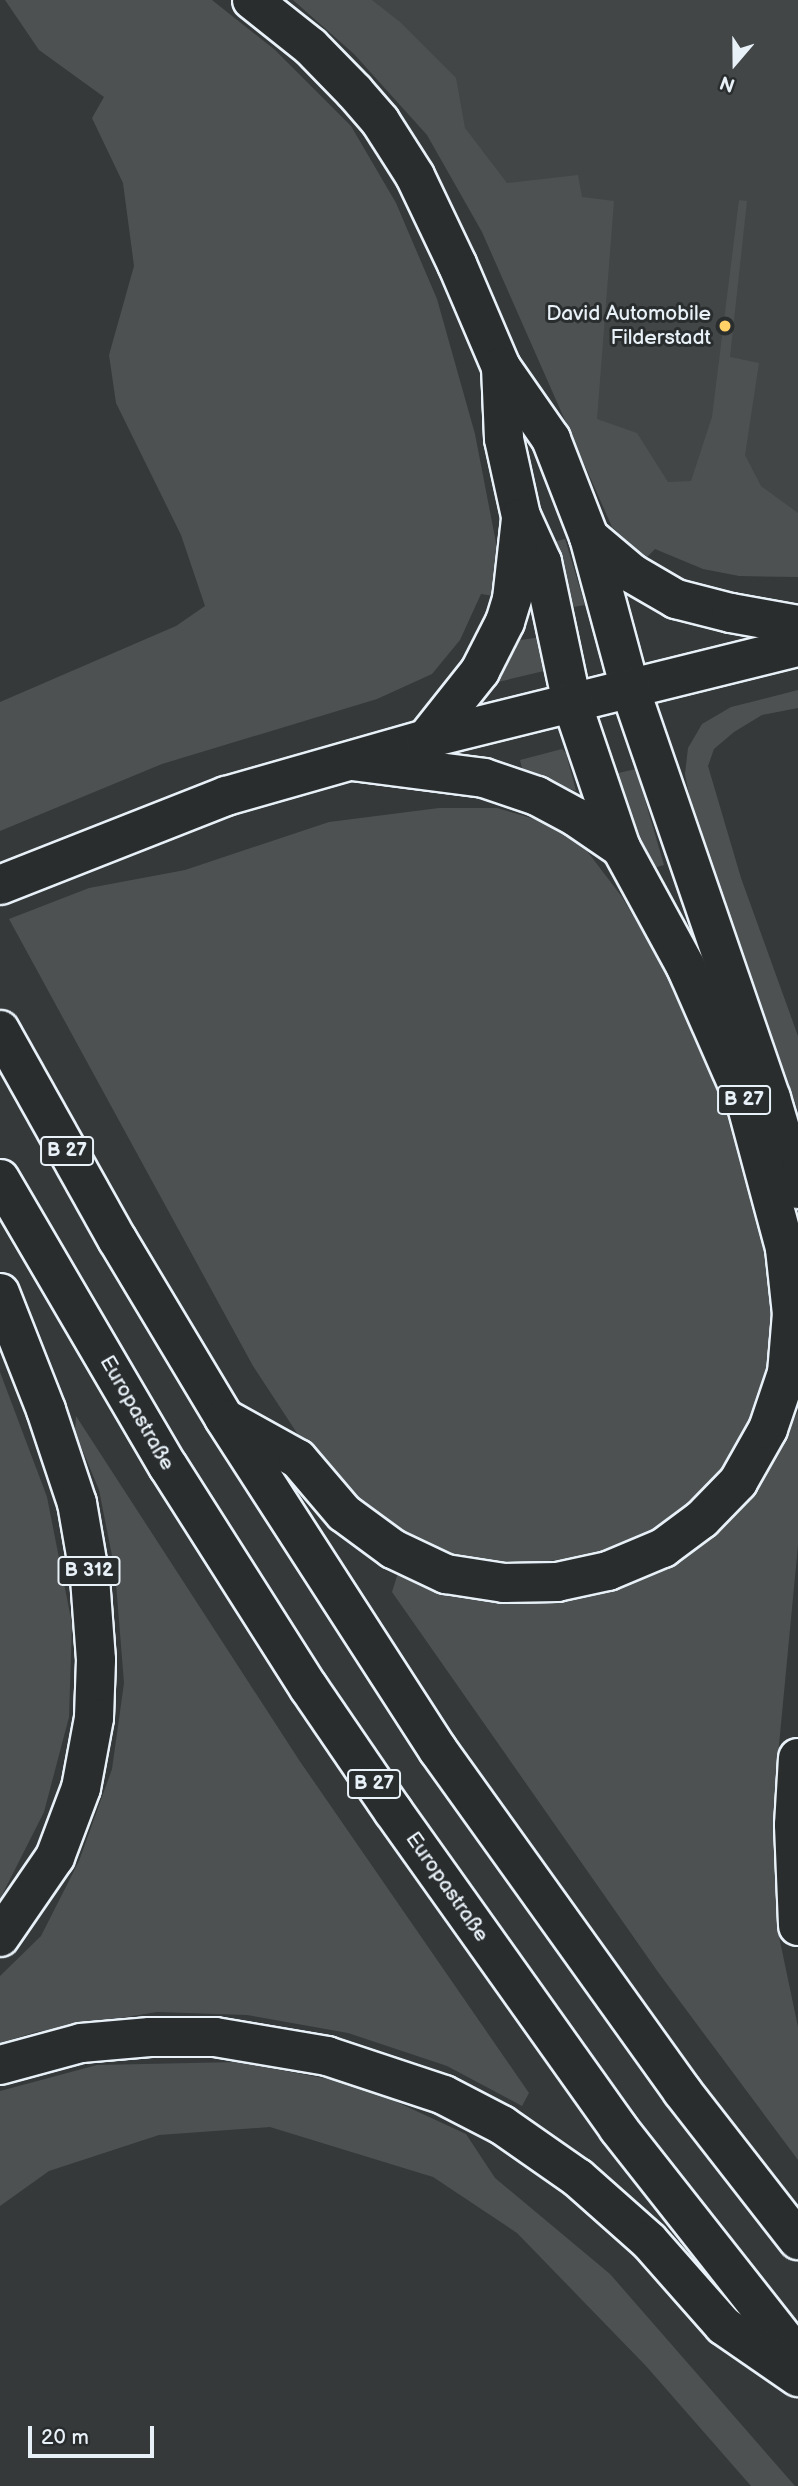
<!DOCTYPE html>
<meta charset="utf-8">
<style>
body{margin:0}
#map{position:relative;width:798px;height:2486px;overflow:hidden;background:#35393a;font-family:"Balsamiq Sans",sans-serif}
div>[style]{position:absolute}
.built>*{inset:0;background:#424647}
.green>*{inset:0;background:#4d5152}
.roads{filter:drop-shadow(2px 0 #e8f1f8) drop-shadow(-2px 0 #e8f1f8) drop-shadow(0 2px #e8f1f8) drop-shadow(0 -2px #e8f1f8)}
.secondary>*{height:38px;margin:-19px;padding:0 19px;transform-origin:19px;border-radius:19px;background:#2a2d2e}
.highway>*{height:38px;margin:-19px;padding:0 19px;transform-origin:19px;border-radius:19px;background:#2a2d2e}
.dots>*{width:19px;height:19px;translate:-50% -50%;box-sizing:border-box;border:4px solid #2a2d2e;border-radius:50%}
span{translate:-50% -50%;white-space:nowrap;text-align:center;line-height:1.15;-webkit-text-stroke:6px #2a2d2e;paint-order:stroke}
.shield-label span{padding:2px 5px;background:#2a2d2e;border:2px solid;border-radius:5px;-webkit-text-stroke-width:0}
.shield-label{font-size:19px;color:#e8f1f8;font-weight:700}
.poi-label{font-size:21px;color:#e8f1f8}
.right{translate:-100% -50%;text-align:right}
.street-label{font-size:21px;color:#e8f1f8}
.north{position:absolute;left:700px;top:28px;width:70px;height:70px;-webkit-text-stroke:5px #2a2d2e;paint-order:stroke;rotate:200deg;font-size:19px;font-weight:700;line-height:28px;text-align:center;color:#e8f1f8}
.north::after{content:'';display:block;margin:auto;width:24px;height:32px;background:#e8f1f8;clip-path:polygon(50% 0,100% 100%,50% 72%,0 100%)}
.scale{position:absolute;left:28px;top:2426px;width:126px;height:32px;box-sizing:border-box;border:4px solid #e8f1f8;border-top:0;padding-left:9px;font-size:21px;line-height:24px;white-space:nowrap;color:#e8f1f8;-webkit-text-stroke:5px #2a2d2e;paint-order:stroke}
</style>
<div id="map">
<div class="built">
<i style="clip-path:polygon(319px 0,798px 0,798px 564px,653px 531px,421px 100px)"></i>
</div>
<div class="green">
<i style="clip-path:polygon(5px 0,212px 0,275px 50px,351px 126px,396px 203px,437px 299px,475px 434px,497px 548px,495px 596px,481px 594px,460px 640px,432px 674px,377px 699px,162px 764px,0 831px,0 702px,176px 626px,205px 606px,181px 535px,116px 403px,109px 355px,134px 266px,123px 183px,92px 118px,104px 97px,39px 50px)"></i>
<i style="clip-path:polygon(293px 0,372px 0,400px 22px,456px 78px,465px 128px,507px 183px,578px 175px,582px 197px,614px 201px,597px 419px,637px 433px,668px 482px,691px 481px,712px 417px,739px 200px,747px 201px,730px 357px,759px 363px,745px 455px,761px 486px,798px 513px,798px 577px,739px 576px,703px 569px,655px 549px,646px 558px,612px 527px,482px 232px,427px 135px,354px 54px)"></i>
<i style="clip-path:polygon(565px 539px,585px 605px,562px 609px,552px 542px)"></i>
<i style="clip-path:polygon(543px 637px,548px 664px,544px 671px,498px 682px,495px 678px,505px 668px,520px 640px)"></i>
<i style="clip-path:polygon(798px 690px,798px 708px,762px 715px,734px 732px,714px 749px,708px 766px,741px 878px,798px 1036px,798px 1110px,696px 830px,685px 774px,688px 748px,702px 724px,731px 707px)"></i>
<i style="clip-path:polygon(562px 749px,566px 753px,576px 791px,523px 772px,520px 760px)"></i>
<i style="clip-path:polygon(636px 769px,664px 865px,653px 868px,617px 789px,618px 773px)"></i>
<i style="clip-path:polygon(439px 808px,497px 808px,548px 823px,587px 851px,622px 897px,686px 1006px,741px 1138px,771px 1266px,773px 1356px,752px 1419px,715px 1480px,663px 1525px,605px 1554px,524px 1564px,451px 1555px,381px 1521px,314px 1459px,253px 1366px,9px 919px,89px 888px,185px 870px,329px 822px)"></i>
<i style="clip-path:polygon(0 1372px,47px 1497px,72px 1624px,69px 1717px,44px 1812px,0 1899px)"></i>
<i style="clip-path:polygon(798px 1412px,798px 1545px,777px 1766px,776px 1922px,798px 2027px,798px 2160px,658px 1972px,392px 1592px,398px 1573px,451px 1595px,543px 1603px,586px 1597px,658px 1570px,755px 1487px)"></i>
<i style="clip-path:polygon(76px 1416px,299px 1760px,529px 2093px,522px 2106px,447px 2066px,348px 2033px,247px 2015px,157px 2012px,36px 2032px,0 2043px,0 1976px,41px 1936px,79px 1861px,112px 1769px,124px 1683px,115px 1571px,99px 1490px,75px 1432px)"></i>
<i style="clip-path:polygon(238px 2062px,360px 2085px,466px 2134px,495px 2178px,610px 2274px,795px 2486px,751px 2486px,646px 2366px,517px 2233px,433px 2177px,270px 2127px,159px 2135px,49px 2171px,0 2206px,0 2091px,97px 2065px)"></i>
</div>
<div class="roads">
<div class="secondary">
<i style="left:252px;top:0;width:75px;rotate:38.5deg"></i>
<i style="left:311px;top:47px;width:62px;rotate:45.7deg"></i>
<i style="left:354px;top:91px;width:40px;rotate:49deg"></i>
<i style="left:380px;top:121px;width:65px;rotate:57.5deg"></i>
<i style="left:415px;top:176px;width:98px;rotate:64.5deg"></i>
<i style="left:457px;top:264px;width:112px;rotate:66.9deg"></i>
<i style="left:501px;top:367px;width:88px;rotate:55.2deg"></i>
<i style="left:551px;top:439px;width:105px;rotate:68.8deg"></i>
<i style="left:589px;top:537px;width:157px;rotate:74.9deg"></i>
<i style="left:501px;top:367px;width:72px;rotate:87.6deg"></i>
<i style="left:504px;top:439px;width:79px;rotate:77.6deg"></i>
<i style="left:521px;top:516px;width:51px;rotate:65.5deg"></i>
<i style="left:542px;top:562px;width:144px;rotate:78deg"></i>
<i style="left:589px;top:537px;width:57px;rotate:40.1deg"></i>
<i style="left:633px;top:574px;width:50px;rotate:30.2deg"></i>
<i style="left:676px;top:599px;width:57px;rotate:14.3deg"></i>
<i style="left:731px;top:613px;width:68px;rotate:10.2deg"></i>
<i style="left:426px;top:739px;width:87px;rotate:-51.5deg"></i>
<i style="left:480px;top:671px;width:55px;rotate:-63deg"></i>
<i style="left:505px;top:622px;width:24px;rotate:-73deg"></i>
<i style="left:512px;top:599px;width:81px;rotate:-83.6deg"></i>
<i style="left:0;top:885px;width:243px;rotate:-21.5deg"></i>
<i style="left:226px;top:796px;width:208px;rotate:-15.9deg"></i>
<i style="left:426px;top:739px;width:383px;rotate:-13.9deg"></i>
</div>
<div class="highway">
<i style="left:630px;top:689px;width:433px;rotate:71deg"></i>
<i style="left:771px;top:1098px;width:95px;rotate:73.5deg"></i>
<i style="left:352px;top:761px;width:133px;rotate:7.3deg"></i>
<i style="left:484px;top:778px;width:56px;rotate:18.8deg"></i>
<i style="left:537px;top:796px;width:44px;rotate:28.3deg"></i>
<i style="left:576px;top:817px;width:55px;rotate:34.6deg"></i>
<i style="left:0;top:1030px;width:240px;rotate:60.8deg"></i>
<i style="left:117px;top:1239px;width:209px;rotate:59.1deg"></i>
<i style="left:224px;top:1418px;width:395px;rotate:57.2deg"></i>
<i style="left:438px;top:1750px;width:419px;rotate:54.4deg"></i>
<i style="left:682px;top:2091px;width:189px;rotate:52.1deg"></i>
<i style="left:0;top:1179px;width:333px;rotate:59.7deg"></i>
<i style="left:168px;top:1466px;width:263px;rotate:57.6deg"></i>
<i style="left:309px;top:1688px;width:149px;rotate:55.7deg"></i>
<i style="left:393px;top:1811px;width:389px;rotate:54.6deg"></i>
<i style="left:618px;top:2128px;width:291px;rotate:51.8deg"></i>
<i style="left:0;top:1293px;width:126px;rotate:68.5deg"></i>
<i style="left:46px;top:1410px;width:98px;rotate:71.6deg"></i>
<i style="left:77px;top:1503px;width:76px;rotate:80.2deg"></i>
<i style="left:90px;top:1578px;width:82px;rotate:85.8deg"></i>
<i style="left:96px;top:1660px;width:58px;rotate:92deg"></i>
<i style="left:94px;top:1718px;width:71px;rotate:100.5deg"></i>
<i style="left:81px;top:1788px;width:74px;rotate:110.6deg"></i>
<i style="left:55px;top:1857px;width:97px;rotate:124.5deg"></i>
<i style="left:226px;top:1419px;width:82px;rotate:29.1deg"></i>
<i style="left:298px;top:1459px;width:71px;rotate:49.6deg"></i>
<i style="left:344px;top:1513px;width:61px;rotate:36.3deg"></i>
<i style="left:393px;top:1549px;width:59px;rotate:25.3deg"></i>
<i style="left:446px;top:1574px;width:59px;rotate:8.8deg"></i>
<i style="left:504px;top:1583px;width:53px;rotate:-1.1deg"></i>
<i style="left:557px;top:1582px;width:52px;rotate:-12.2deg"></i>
<i style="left:608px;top:1571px;width:60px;rotate:-22.7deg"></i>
<i style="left:663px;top:1548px;width:49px;rotate:-36.6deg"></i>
<i style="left:702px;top:1519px;width:52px;rotate:-45.8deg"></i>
<i style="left:738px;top:1482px;width:61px;rotate:-60.5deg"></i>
<i style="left:768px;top:1429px;width:59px;rotate:-71.3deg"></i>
<i style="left:787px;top:1373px;width:59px;rotate:-85.2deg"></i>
<i style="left:792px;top:1314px;width:66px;rotate:-96.1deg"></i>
<i style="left:785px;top:1248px;width:147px;rotate:-105deg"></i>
<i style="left:747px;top:1106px;width:152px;rotate:-113.7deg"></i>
<i style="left:686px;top:967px;width:136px;rotate:-118.6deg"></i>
<i style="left:621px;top:848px;width:153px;rotate:-108.7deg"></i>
<i style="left:798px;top:1758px;width:67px;rotate:93.4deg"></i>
<i style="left:794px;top:1825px;width:101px;rotate:87.7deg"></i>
<i style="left:0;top:2065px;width:84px;rotate:-15.2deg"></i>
<i style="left:81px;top:2043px;width:69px;rotate:-5deg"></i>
<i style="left:150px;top:2037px;width:65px"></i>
<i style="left:215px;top:2037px;width:114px;rotate:9.6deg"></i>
<i style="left:327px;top:2056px;width:123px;rotate:18.4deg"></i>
<i style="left:444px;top:2095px;width:65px;rotate:27.3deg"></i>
<i style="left:502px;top:2125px;width:93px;rotate:34.9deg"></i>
<i style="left:578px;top:2178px;width:95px;rotate:41.6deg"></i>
<i style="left:649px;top:2241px;width:113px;rotate:48.6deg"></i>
<i style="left:724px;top:2326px;width:90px;rotate:34.6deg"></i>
</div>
</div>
<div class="dots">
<i style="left:725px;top:326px;background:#ffd166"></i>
</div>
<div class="shield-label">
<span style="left:744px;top:1100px">B 27</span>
<span style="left:67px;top:1151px">B 27</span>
<span style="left:89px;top:1571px">B 312</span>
<span style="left:374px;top:1784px">B 27</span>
</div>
<div class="poi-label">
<span class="right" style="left:711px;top:326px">David Automobile<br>Filderstadt</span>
</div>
<div class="street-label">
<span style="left:137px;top:1413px;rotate:60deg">Europastraße</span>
<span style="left:447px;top:1887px;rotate:55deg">Europastraße</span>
</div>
<div class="north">N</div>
<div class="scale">20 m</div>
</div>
